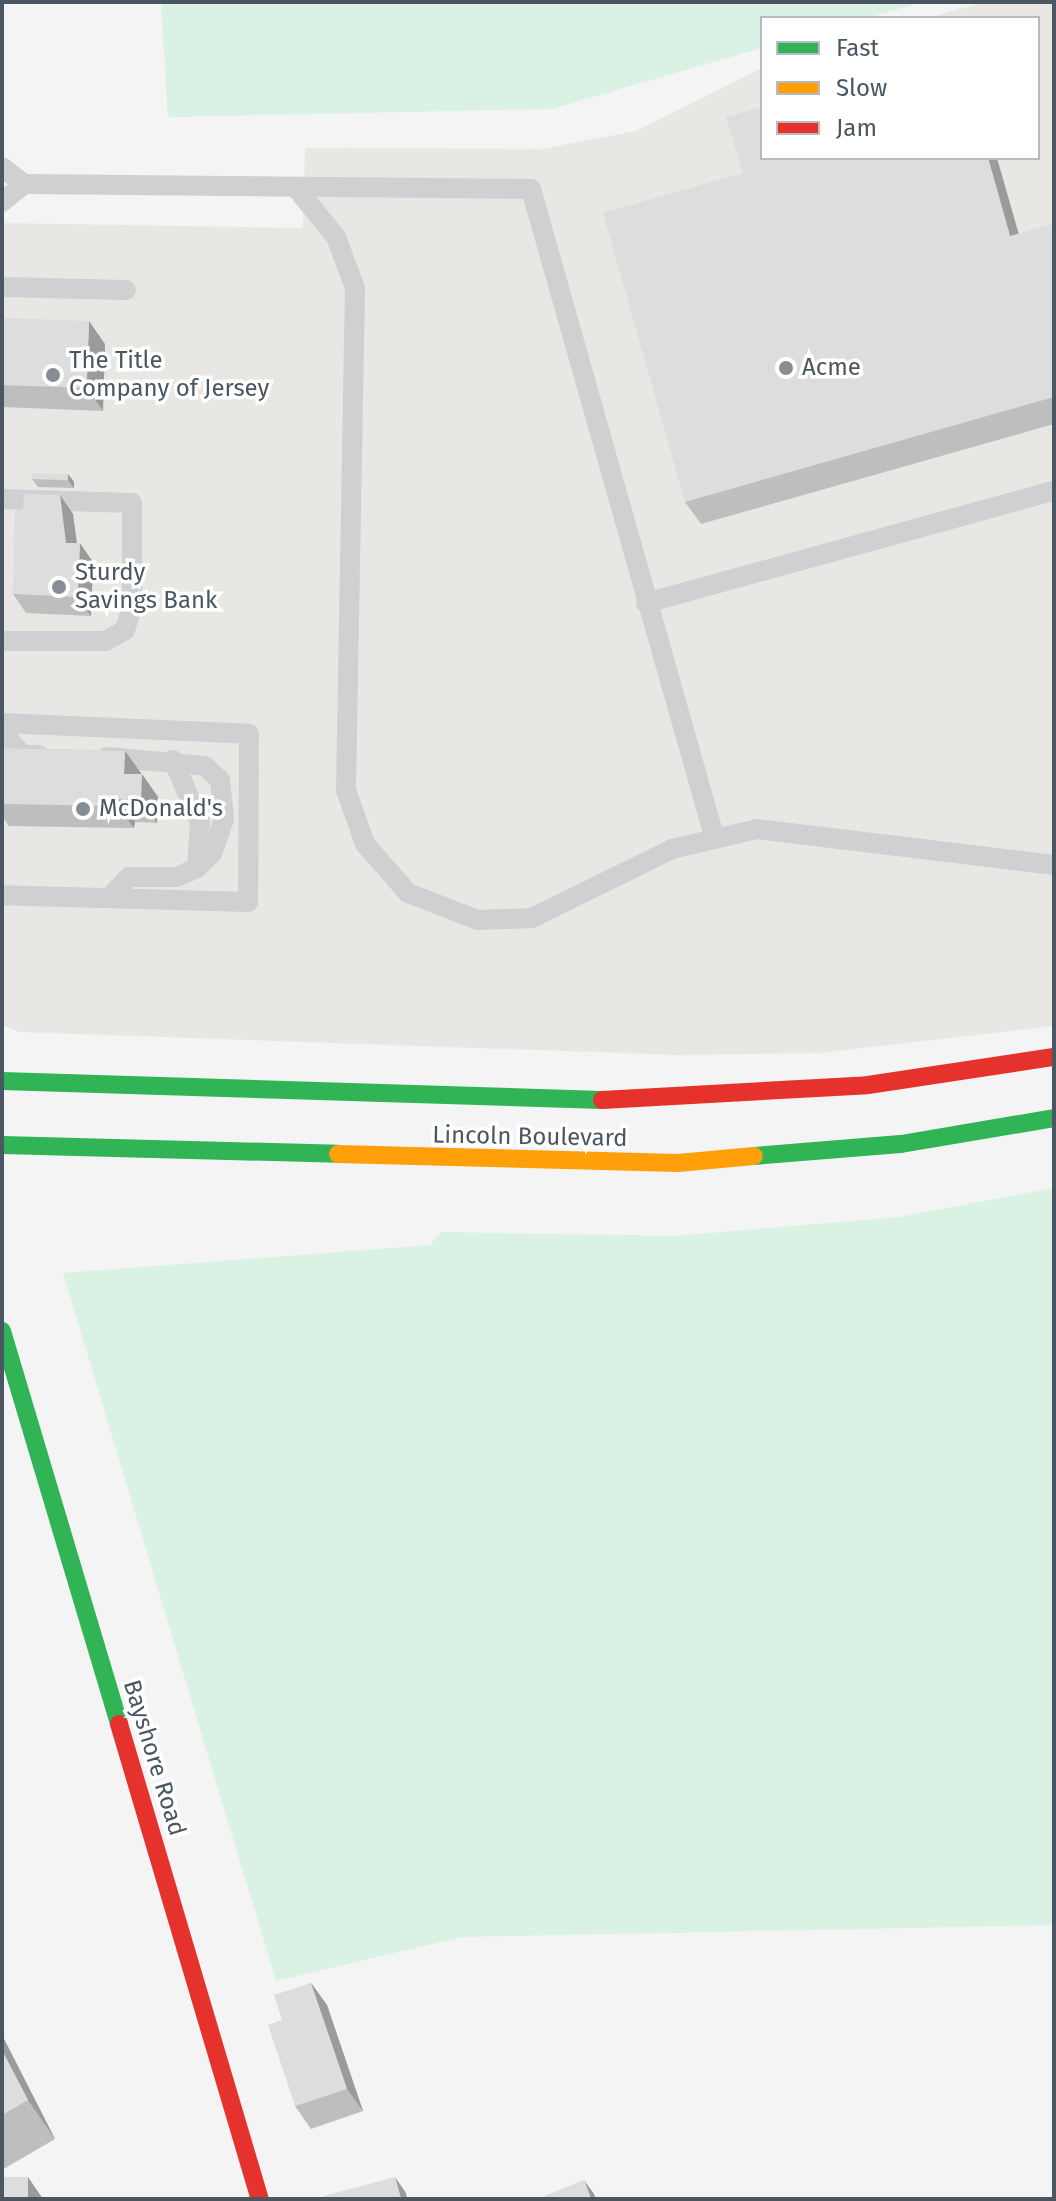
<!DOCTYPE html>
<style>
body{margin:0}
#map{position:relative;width:1056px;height:2201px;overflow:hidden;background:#f4f4f4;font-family:"Fira Sans",sans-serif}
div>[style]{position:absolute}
.commercial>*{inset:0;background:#e8e7e3}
.green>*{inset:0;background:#d9f2e3}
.lane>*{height:20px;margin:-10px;padding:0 10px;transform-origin:10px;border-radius:10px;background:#ced0d2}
.fast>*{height:18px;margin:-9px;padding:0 9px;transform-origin:9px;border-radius:9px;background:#30b455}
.slow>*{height:18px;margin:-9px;padding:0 9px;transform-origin:9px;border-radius:9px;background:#ff9f0a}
.jam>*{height:18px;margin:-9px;padding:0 9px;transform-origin:9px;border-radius:9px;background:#e5322d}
.wall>*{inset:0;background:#bebebf}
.shaded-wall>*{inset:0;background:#9b9b9b}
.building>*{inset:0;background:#ddddde;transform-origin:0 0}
.dots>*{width:22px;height:22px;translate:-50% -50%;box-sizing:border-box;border:4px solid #fff;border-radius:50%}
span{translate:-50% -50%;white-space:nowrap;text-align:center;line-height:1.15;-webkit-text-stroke:7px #fff;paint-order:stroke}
.poi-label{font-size:24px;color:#4a5661}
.left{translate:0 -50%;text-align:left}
.street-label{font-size:24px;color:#4a5661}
.frame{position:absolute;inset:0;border:4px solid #4a5661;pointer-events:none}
.legend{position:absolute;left:760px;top:16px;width:280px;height:144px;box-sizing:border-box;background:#fff;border:2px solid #b7bbc0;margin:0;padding:10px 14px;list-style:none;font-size:24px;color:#4a5661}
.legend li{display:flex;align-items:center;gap:16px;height:40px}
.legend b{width:40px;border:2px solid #b7bbc0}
</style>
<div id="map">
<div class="commercial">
<i style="clip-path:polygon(985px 2px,1054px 2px,1054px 1026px,819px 1053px,678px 1055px,19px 1032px,2px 1025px,2px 223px,303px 228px,305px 148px,541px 149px,636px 131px,762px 68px,762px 158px,1038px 158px,1038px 18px,927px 18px)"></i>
</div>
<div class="green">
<i style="clip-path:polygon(161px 2px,923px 2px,867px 18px,762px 18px,762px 48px,551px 109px,168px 117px)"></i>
<i style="clip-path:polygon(1054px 1188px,1054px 1925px,462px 1937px,276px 1981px,63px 1273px,430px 1245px,441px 1232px,674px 1236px,899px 1217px)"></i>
</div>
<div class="lane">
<i style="left:2px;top:167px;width:28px;rotate:38deg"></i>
<i style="left:24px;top:184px;width:507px;rotate:0.57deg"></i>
<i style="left:531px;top:189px;width:672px;rotate:74.21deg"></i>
<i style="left:297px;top:189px;width:62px;rotate:50.9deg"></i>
<i style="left:336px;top:237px;width:54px;rotate:69.6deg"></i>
<i style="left:355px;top:288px;width:502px;rotate:91.03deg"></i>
<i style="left:346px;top:790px;width:57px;rotate:70.6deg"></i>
<i style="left:365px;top:844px;width:65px;rotate:48.7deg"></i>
<i style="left:408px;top:893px;width:75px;rotate:21.1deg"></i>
<i style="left:478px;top:920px;width:54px;rotate:-2.1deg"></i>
<i style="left:532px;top:918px;width:156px;rotate:-26.2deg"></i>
<i style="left:672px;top:849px;width:87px;rotate:-13.2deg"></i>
<i style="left:757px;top:829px;width:299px;rotate:6.9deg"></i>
<i style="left:2px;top:202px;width:28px;rotate:-39deg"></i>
<i style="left:2px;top:287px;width:124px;rotate:1.4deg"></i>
<i style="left:2px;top:499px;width:130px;rotate:1.8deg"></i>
<i style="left:132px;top:503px;width:103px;rotate:90deg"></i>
<i style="left:132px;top:606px;width:25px;rotate:106deg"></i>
<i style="left:125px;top:630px;width:22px;rotate:150deg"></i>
<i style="left:106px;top:641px;width:104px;rotate:180deg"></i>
<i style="left:646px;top:603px;width:423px;rotate:-15.4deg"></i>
<i style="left:2px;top:723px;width:247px;rotate:2.5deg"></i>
<i style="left:249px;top:734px;width:168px;rotate:90.3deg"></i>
<i style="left:248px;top:902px;width:246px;rotate:-178.4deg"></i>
<i style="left:2px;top:732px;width:31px;rotate:48deg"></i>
<i style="left:23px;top:755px;width:16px"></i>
<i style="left:107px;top:757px;width:98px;rotate:5.2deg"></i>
<i style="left:205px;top:766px;width:21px;rotate:43deg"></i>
<i style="left:220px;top:780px;width:39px;rotate:84deg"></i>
<i style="left:224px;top:819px;width:36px;rotate:109deg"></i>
<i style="left:212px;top:853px;width:21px;rotate:135deg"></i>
<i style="left:197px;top:868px;width:22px;rotate:156deg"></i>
<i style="left:177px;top:877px;width:48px;rotate:180deg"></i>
<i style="left:129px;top:877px;width:29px;rotate:134deg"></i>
<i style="left:173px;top:760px;width:68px;rotate:66.5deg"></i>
<i style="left:200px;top:822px;width:46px;rotate:93.7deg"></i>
</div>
<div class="fast">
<i style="left:2px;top:1081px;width:600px;rotate:1.81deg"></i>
<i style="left:2px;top:1145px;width:336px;rotate:1.5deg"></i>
<i style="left:754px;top:1156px;width:147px;rotate:-4.7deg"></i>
<i style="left:901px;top:1144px;width:155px;rotate:-9.6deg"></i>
<i style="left:2px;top:1331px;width:410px;rotate:73.4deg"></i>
</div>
<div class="slow">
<i style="left:338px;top:1154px;width:340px;rotate:1.5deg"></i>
<i style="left:678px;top:1163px;width:76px;rotate:-5.3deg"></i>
</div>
<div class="jam">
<i style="left:602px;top:1100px;width:266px;rotate:-3.2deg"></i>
<i style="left:868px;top:1085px;width:188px;rotate:-8.6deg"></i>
<i style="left:119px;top:1724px;width:495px;rotate:73.5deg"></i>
</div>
<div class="wall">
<i style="clip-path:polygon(762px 158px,1019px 234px,1054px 224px,1054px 424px,701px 524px,685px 502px,743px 173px)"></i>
<i style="clip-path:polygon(2px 318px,105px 344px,103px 411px,2px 407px)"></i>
<i style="clip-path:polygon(68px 474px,74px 482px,74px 488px,38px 487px,32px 479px)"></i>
<i style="clip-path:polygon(60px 495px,73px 514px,77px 543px,93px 562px,91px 616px,26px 613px,13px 594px,23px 509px)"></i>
<i style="clip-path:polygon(2px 748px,125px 751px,158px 797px,157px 823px,135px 822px,134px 828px,9px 826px,2px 816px)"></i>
<i style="clip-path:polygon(311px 1983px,327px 2005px,363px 2111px,311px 2129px,295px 2106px,282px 2020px)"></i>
<i style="clip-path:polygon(2px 2035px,55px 2139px,2px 2170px)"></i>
</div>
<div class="shaded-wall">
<i style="clip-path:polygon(988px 158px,997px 158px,1026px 259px,1010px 236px)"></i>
<i style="clip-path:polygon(89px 321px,105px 344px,103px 411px,87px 388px)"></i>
<i style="clip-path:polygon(68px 474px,74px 482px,74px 488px,68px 480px)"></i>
<i style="clip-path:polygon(60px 495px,73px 514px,79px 561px,80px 543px,93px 562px,91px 616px,78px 597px,66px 543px)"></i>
<i style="clip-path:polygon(125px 751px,141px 773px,140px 796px,124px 774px)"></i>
<i style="clip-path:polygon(142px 774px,158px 797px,157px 823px,141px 800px)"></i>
<i style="clip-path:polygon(119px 799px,135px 822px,134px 828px,118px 806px)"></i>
<i style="clip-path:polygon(311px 1983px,327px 2005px,363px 2111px,347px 2089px)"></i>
<i style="clip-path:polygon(2px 2035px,55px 2139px,28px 2100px,2px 2050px)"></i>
<i style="clip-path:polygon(28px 2177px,43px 2199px,27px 2199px)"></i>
<i style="clip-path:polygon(395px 2177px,406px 2193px,407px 2199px,401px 2199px)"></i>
<i style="clip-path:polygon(584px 2180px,594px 2194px,596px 2199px,591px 2199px)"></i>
</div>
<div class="building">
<i style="clip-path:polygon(762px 107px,762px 158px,988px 158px,1010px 236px,1054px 224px,1054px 397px,685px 502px,603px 213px,743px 173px,726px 117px)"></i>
<i style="left:2px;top:318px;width:87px;height:67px;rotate:2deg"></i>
<i style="left:32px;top:473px;width:36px;height:6px;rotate:2deg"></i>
<i style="clip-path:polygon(24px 494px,60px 495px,66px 543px,80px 543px,78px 597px,13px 594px,15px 509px,23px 509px)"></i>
<i style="clip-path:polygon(2px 748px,125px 751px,124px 774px,142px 774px,141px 800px,119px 799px,118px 806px,2px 804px)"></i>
<i style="clip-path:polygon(311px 1983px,347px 2089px,295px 2106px,268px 2025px,282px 2020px,274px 1995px)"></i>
<i style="clip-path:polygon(2px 2050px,28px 2100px,2px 2115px)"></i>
<i style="left:2px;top:2177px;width:26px;height:22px"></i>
<i style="clip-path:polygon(395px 2177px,401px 2199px,325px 2199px,324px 2196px)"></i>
<i style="clip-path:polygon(584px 2180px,591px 2199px,547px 2199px,545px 2196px)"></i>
</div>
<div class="dots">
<i style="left:786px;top:368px;background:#868d94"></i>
<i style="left:53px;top:375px;background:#868d94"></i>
<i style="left:59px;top:587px;background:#868d94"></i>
<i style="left:83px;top:809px;background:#868d94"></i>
</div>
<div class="poi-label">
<span class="left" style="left:69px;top:375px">The Title<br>Company of Jersey</span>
<span class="left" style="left:802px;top:368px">Acme</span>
<span class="left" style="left:75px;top:587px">Sturdy<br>Savings Bank</span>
<span class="left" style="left:99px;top:809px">McDonald's</span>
</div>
<div class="street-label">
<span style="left:530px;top:1137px;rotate:1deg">Lincoln Boulevard</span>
<span style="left:154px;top:1758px;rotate:73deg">Bayshore Road</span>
</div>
<div class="frame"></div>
<ul class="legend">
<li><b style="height:10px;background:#30b455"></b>Fast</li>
<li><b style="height:10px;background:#ff9f0a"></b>Slow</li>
<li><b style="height:10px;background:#e5322d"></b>Jam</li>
</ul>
</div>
